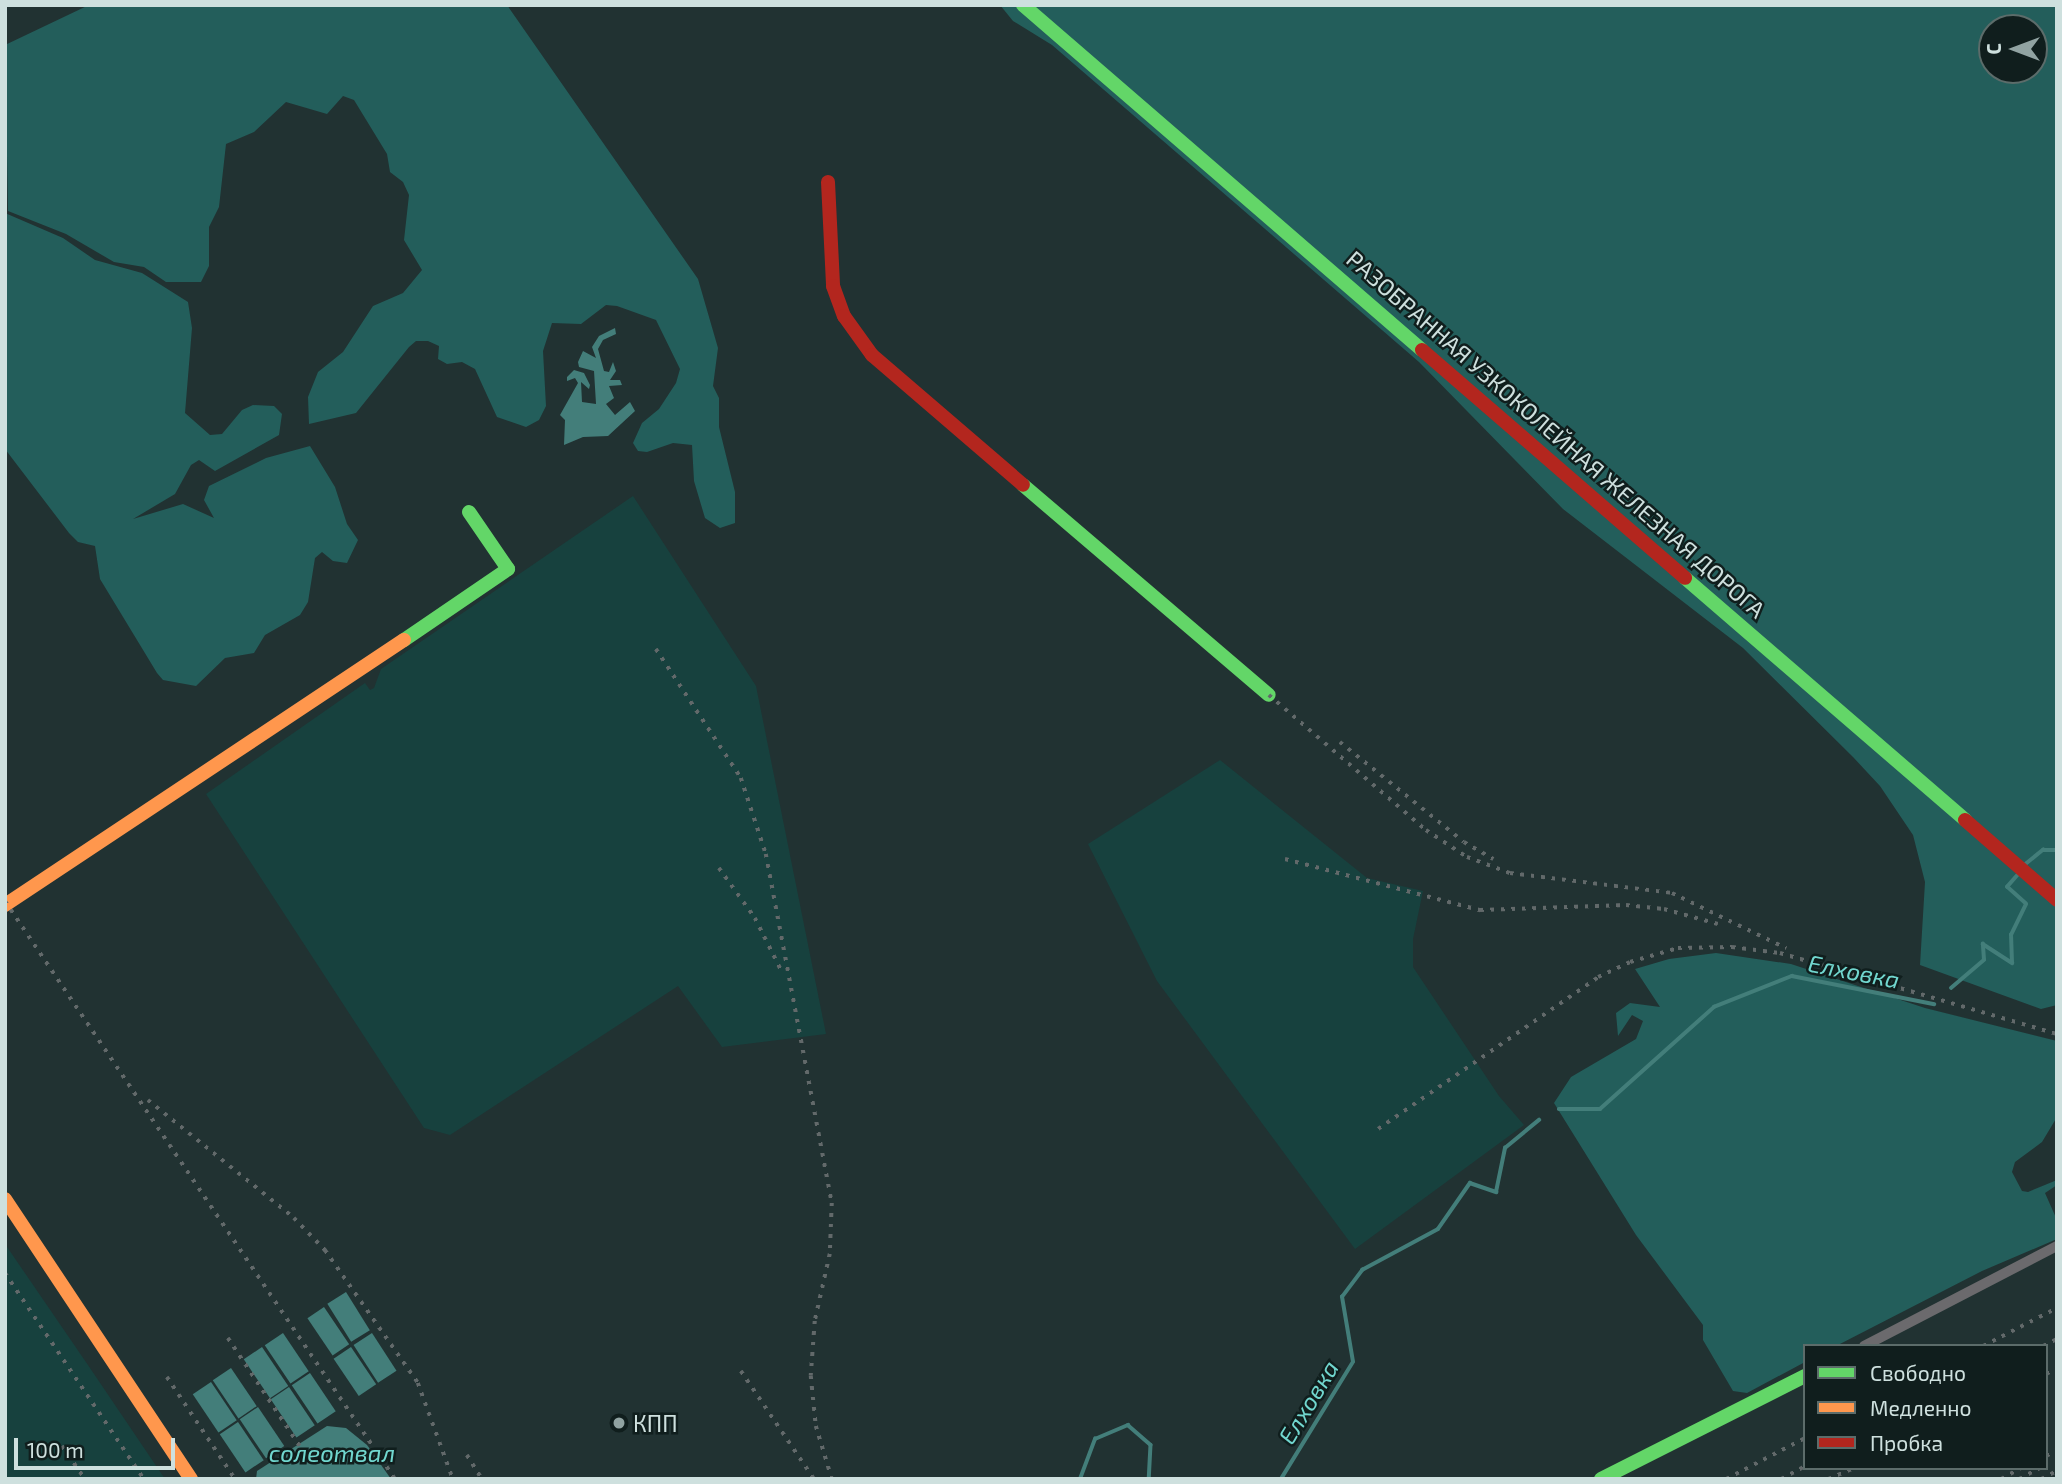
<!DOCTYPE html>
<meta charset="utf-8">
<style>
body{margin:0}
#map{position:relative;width:2062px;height:1484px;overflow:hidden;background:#213232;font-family:"Exo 2",sans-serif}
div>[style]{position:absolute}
.built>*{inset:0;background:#17413e}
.forest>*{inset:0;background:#235e5b}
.water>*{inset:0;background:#437e7a;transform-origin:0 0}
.stream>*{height:3.5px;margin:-1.75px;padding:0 1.75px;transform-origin:1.75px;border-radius:1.75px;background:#437e7a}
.street>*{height:10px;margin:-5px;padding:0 5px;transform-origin:5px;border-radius:5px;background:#6b6a6d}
.fast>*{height:14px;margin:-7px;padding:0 7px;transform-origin:7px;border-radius:7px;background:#63d668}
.slow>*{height:14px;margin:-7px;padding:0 7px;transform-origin:7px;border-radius:7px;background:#ff974d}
.jam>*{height:14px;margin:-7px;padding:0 7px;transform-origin:7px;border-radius:7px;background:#b3261e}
.rail>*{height:3.5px;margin-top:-1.75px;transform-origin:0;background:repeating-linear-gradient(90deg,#62696a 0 3.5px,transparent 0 10.5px)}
.dots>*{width:19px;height:19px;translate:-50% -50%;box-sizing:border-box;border:4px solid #101e1d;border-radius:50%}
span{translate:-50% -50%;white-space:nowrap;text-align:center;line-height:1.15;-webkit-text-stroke:5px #101e1d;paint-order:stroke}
.street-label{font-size:23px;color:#cee0de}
.poi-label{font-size:23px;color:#cee0de}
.left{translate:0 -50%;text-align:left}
.water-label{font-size:24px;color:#71d7cf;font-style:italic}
.frame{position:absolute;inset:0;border:7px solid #cee0de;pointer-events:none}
.legend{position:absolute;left:1803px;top:1344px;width:245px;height:126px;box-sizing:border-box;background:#101e1d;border:2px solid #5c6c6a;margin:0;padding:9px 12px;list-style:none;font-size:21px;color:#cee0de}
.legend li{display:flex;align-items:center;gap:14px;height:35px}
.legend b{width:35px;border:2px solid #5c6c6a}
.north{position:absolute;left:1978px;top:14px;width:70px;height:70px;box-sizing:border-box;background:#101e1d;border:2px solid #5c6c6a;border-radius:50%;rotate:270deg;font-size:19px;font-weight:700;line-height:28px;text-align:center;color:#cee0de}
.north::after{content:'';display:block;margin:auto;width:24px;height:32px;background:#91a3a2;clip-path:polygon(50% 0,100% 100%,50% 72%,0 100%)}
.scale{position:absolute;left:14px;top:1438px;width:161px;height:32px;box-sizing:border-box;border:4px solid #cee0de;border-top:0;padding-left:9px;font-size:21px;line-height:24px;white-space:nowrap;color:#cee0de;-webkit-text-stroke:5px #101e1d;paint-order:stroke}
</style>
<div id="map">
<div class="built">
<i style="clip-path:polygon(633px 496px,756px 686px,826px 1034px,722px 1047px,678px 986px,450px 1135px,424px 1128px,206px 794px,365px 683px,370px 690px,374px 688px,381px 669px)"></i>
<i style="clip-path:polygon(1220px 760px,1367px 878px,1423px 891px,1413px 939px,1413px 967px,1499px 1096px,1524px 1125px,1355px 1249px,1157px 981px,1088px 844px)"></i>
<i style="clip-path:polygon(5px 1244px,90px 1368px,165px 1479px,5px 1479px)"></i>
</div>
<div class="forest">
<i style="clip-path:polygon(89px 5px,507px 5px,698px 279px,718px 348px,713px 386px,719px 398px,719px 427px,735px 492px,735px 523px,720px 528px,705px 518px,694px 481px,692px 445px,673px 443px,647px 452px,638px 451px,633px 443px,642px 423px,659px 409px,676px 383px,680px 369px,656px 320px,617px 306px,606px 305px,581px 324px,552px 323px,543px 351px,546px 406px,539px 420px,526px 427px,497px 417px,475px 369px,462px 362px,447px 364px,438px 359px,439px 346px,428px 341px,416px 341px,409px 347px,356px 413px,309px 424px,308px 397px,318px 372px,343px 352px,373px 306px,403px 293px,422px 270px,404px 240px,409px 195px,403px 182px,390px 172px,387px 154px,354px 100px,343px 96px,327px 114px,286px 102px,254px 132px,226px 144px,219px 207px,209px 227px,209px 266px,201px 282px,166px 282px,144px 267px,114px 262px,66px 234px,8px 211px,5px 45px)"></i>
<i style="clip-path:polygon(evenodd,1000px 5px,2057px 5px,2057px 1005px,2041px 1009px,1920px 965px,1925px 882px,1913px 835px,1880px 786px,1853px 757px,1743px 648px,1563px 509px,1419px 362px,1052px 45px,1013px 21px,1000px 5px,1992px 28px,2034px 28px,2034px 70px,1992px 70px,1992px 28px)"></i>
<i style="clip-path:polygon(5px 213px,63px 238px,95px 260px,142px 273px,188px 302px,192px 328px,185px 413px,210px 435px,222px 434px,242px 410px,253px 405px,274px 406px,282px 414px,279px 435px,215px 471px,199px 460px,191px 465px,175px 494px,133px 519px,183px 504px,214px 518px,204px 500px,209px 486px,266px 458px,310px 446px,335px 487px,347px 524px,358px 540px,347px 563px,333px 561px,322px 552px,315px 558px,308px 602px,300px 615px,265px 635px,254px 653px,225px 658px,196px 686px,163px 680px,157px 673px,100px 579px,95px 546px,78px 542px,69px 533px,5px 449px)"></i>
<i style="clip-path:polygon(1716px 953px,1791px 964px,1925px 1008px,2057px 1041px,2057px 1117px,2042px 1142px,2015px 1162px,2012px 1172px,2022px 1191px,2028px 1192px,2057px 1180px,2057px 1185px,2045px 1193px,2057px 1220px,2057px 1239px,1982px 1271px,1836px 1346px,1805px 1346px,1805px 1362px,1747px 1393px,1733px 1391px,1703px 1340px,1703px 1325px,1636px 1235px,1554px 1103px,1571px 1077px,1636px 1039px,1643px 1021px,1632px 1015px,1618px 1036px,1616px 1013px,1630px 1003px,1660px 1007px,1635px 969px,1669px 959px)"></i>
</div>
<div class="water">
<i style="clip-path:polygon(615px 328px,616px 334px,603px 340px,598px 349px,604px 371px,609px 372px,613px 362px,616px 371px,610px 380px,620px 380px,622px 385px,609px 386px,614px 398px,606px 404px,615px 415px,630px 402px,635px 411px,608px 436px,583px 437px,564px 445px,565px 420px,560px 415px,578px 383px,575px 378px,567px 381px,567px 377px,574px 370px,584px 373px,590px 385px,589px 389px,581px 382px,582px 402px,596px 404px,594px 371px,579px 367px,578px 362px,583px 351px,596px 358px,592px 347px,599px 336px)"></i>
<i style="left:346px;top:1292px;width:45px;height:22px;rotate:58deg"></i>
<i style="left:324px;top:1307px;width:45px;height:20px;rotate:56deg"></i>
<i style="left:283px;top:1333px;width:46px;height:22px;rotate:56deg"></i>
<i style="left:372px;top:1333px;width:45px;height:22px;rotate:57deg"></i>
<i style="left:262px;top:1347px;width:47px;height:22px;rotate:56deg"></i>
<i style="left:351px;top:1347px;width:45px;height:21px;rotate:56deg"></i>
<i style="left:231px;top:1368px;width:46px;height:22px;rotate:56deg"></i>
<i style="left:310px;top:1373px;width:46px;height:22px;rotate:56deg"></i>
<i style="left:211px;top:1382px;width:46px;height:22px;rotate:56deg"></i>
<i style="left:289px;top:1387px;width:46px;height:22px;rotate:56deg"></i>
<i style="left:258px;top:1407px;width:47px;height:22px;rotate:56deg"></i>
<i style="left:238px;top:1422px;width:46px;height:22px;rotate:56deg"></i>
<i style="clip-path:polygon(327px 1426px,346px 1428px,367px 1445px,391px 1479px,256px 1479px,257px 1471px)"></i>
</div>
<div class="stream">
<i style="left:2023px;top:866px;width:26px;rotate:-39deg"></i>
<i style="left:2043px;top:850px;width:14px"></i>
<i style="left:1951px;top:988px;width:43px;rotate:-40.3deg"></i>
<i style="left:1984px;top:960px;width:16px;rotate:-94deg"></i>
<i style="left:1983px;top:944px;width:35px;rotate:33deg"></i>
<i style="left:2012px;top:963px;width:28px;rotate:-92deg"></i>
<i style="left:2011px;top:935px;width:34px;rotate:-64deg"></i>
<i style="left:2026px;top:904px;width:25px;rotate:-138deg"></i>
<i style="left:2007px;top:887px;width:18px;rotate:-49deg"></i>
<i style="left:1559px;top:1109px;width:41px"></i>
<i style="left:1600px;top:1109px;width:153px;rotate:-41.8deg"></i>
<i style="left:1714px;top:1007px;width:84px;rotate:-21.7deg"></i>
<i style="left:1792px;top:976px;width:145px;rotate:11.2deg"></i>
<i style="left:1080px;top:1479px;width:43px;rotate:-69.4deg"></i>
<i style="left:1095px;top:1439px;width:36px;rotate:-23deg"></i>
<i style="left:1128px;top:1425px;width:30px;rotate:41deg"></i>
<i style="left:1151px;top:1445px;width:34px;rotate:93deg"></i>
<i style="left:1281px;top:1479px;width:137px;rotate:-58.4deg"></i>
<i style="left:1353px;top:1362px;width:66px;rotate:-99.6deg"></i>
<i style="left:1342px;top:1297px;width:34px;rotate:-53deg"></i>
<i style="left:1362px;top:1270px;width:86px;rotate:-28.3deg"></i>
<i style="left:1438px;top:1229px;width:56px;rotate:-55.2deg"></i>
<i style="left:1470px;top:1183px;width:28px;rotate:19deg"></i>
<i style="left:1496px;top:1192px;width:45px;rotate:-78.4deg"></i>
<i style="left:1505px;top:1148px;width:44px;rotate:-39.5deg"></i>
</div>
<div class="street">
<i style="left:1864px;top:1346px;width:217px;rotate:-27.4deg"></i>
</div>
<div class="fast">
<i style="left:1023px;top:5px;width:527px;rotate:40.85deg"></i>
<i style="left:1023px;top:485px;width:323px;rotate:40.5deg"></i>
<i style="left:1685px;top:578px;width:370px;rotate:40.8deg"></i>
<i style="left:404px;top:640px;width:126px;rotate:-34.3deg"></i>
<i style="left:508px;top:569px;width:69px;rotate:-124.4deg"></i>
<i style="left:1601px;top:1479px;width:229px;rotate:-26.8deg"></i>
</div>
<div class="slow">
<i style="left:5px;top:905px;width:479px;rotate:-33.6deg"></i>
<i style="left:5px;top:1199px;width:336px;rotate:56.4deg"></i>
</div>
<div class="jam">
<i style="left:828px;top:182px;width:104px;rotate:87.2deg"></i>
<i style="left:833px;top:286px;width:32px;rotate:70deg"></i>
<i style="left:844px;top:316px;width:48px;rotate:54.3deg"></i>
<i style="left:872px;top:355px;width:199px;rotate:40.7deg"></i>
<i style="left:1422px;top:350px;width:348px;rotate:40.9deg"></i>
<i style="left:1965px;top:820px;width:122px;rotate:41deg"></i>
</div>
<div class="rail">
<i style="left:656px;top:649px;width:154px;rotate:56.6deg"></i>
<i style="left:741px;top:778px;width:80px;rotate:71.8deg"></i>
<i style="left:766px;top:854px;width:355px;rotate:79.3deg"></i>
<i style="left:832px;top:1203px;width:51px;rotate:92.2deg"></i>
<i style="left:830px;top:1254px;width:69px;rotate:102.6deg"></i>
<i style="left:815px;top:1321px;width:55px;rotate:94.2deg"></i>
<i style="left:811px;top:1376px;width:50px;rotate:84.3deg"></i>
<i style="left:816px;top:1426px;width:55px;rotate:73.2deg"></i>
<i style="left:1269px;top:695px;width:207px;rotate:40.7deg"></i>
<i style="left:1426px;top:830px;width:49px;rotate:33.4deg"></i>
<i style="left:1467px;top:857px;width:46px;rotate:20.4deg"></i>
<i style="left:1510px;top:873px;width:163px;rotate:7deg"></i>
<i style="left:1672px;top:893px;width:127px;rotate:25.8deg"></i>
<i style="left:1340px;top:742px;width:159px;rotate:38.9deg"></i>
<i style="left:1464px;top:842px;width:34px;rotate:30deg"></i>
<i style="left:1285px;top:859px;width:202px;rotate:14.7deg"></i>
<i style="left:1480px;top:910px;width:146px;rotate:-2deg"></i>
<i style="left:1626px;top:905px;width:38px;rotate:6deg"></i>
<i style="left:1664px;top:909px;width:56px;rotate:15.5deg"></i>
<i style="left:719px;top:868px;width:62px;rotate:54.2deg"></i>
<i style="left:755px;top:918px;width:58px;rotate:63.4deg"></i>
<i style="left:5px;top:901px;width:697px;rotate:55.99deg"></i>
<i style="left:148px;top:1100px;width:188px;rotate:38.9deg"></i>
<i style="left:294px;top:1218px;width:45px;rotate:45.9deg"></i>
<i style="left:325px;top:1250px;width:162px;rotate:55deg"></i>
<i style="left:418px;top:1383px;width:102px;rotate:70deg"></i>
<i style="left:1378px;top:1129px;width:267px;rotate:-34.6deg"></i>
<i style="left:1598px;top:977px;width:35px;rotate:-25deg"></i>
<i style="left:1630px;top:962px;width:50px;rotate:-16.3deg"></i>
<i style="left:1678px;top:948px;width:54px;rotate:-1.1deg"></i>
<i style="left:1732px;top:947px;width:48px;rotate:7.1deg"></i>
<i style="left:1780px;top:953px;width:289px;rotate:16.3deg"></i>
<i style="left:5px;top:1273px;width:249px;rotate:56deg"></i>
<i style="left:228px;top:1338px;width:157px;rotate:56.4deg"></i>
<i style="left:1983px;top:1346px;width:83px;rotate:-27.2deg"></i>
<i style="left:2043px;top:1346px;width:16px;rotate:-27deg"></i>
<i style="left:741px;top:1371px;width:130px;rotate:55.9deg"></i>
<i style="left:2046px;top:1374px;width:13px;rotate:-29deg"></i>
<i style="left:167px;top:1377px;width:123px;rotate:56.3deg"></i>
<i style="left:62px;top:1446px;width:40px;rotate:55.1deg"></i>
<i style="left:467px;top:1455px;width:28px;rotate:58deg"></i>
<i style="left:2046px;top:1456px;width:13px;rotate:-29deg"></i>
<i style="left:1726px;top:1479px;width:89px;rotate:-27.4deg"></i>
<i style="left:1781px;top:1479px;width:27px;rotate:-28deg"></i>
<i style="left:1828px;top:1479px;width:28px;rotate:-23deg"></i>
<i style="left:2001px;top:1479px;width:23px;rotate:-29deg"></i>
<i style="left:2019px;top:1479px;width:24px;rotate:-28deg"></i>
<i style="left:2041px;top:1479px;width:18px;rotate:-27deg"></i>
</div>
<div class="dots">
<i style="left:619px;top:1423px;background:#91a3a2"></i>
</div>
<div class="street-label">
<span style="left:1556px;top:434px;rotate:41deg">РАЗОБРАННАЯ УЗКОКОЛЕЙНАЯ ЖЕЛЕЗНАЯ ДОРОГА</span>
</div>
<div class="poi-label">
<span class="left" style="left:633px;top:1423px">КПП</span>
</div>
<div class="water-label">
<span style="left:1854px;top:971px;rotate:11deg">Елховка</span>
<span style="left:1308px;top:1402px;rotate:-59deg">Елховка</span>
<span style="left:332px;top:1453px">солеотвал</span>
</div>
<div class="frame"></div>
<ul class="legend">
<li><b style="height:9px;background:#63d668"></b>Свободно</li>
<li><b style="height:9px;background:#ff974d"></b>Медленно</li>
<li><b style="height:9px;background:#b3261e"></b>Пробка</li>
</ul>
<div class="north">С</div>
<div class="scale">100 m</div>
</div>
